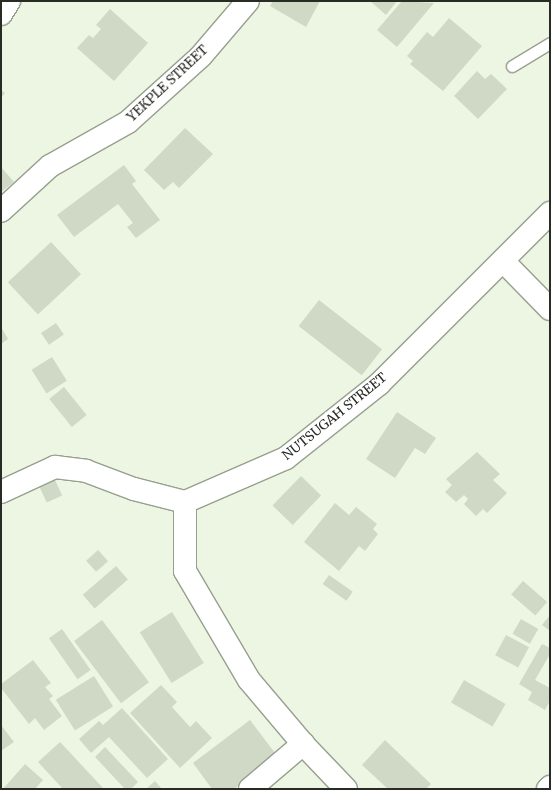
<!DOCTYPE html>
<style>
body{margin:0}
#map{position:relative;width:551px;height:790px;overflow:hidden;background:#edf6e3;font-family:Merriweather,serif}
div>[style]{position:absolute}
.building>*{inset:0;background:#cfd9c6;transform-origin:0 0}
.roads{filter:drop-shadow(1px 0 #97a08e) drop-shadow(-1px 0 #97a08e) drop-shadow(0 1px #97a08e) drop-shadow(0 -1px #97a08e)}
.lane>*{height:11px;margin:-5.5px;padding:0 5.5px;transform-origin:5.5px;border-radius:5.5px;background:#fff}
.street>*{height:22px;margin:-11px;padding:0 11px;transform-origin:11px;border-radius:11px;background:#fff}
span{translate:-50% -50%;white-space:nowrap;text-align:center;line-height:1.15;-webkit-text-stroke:3px #fff;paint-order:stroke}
.street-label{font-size:13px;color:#282c25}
.frame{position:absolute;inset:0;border:2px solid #282c25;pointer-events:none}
</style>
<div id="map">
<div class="building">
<i style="clip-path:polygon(273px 1px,320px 1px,306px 27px,270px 6px)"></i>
<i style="clip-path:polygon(370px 1px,397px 1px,386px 15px)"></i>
<i style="clip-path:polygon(402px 1px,434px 3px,397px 47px,377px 30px)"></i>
<i style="clip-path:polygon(110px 9px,148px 43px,114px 81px,77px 48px,89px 35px,93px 38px,101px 29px,96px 25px)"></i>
<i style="clip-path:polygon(449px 18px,482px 46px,443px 91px,410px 64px,413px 61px,407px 56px,427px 32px,433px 37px)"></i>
<i style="clip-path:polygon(477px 71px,485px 79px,491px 74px,507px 89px,478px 119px,454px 96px)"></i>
<i style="clip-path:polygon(1px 90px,5px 93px,1px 98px)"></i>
<i style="clip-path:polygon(185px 128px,213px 154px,179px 188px,173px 182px,164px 190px,144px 170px)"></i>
<i style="clip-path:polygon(124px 165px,136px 181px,132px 184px,160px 220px,136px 238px,127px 227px,133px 223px,118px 204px,74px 237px,57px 215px)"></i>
<i style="clip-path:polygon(1px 167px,14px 182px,1px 192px)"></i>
<i style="left:51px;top:242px;width:44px;height:59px;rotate:47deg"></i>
<i style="left:319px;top:300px;width:80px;height:33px;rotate:38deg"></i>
<i style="left:56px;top:323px;width:14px;height:18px;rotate:56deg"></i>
<i style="clip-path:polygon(1px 327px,8px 339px,1px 344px)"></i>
<i style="left:52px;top:357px;width:28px;height:24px;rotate:58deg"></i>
<i style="left:64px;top:387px;width:36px;height:19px;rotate:51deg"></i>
<i style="clip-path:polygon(397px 412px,436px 438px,425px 454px,415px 448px,395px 478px,366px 459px)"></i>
<i style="clip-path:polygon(477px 452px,500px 474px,493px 480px,507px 493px,487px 513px,483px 509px,476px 516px,464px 504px,468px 499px,464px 495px,456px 502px,445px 492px,452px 485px,446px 479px)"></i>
<i style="left:301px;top:476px;width:28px;height:41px;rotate:44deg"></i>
<i style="left:55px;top:480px;width:17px;height:17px;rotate:65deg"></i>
<i style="clip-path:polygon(335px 503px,349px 515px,356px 507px,377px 524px,373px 529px,378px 534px,365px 551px,359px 546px,339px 571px,304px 542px)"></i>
<i style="left:98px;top:550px;width:15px;height:16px;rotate:48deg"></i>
<i style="left:116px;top:566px;width:18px;height:44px;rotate:49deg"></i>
<i style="left:329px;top:575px;width:29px;height:11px;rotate:35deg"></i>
<i style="left:523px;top:581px;width:32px;height:18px;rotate:41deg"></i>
<i style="left:172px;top:612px;width:60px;height:38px;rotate:58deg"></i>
<i style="clip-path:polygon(550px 615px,550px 631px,542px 625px)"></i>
<i style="left:521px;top:619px;width:20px;height:17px;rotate:30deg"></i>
<i style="left:102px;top:620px;width:78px;height:35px;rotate:53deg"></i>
<i style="left:62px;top:629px;width:50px;height:16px;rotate:55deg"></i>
<i style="left:506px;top:635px;width:26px;height:23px;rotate:28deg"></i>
<i style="clip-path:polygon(542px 644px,550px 648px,550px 654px,535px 680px,550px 688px,550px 701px,545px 710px,528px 700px,532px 692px,519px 684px)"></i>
<i style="clip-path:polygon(33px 660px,51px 683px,45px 687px,53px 696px,49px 699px,62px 716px,44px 730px,35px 718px,29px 724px,1px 688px,1px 684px)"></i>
<i style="left:94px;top:676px;width:36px;height:45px;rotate:58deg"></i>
<i style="left:464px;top:680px;width:48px;height:26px;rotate:30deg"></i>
<i style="clip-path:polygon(161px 685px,177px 702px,172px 707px,190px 727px,196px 721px,212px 738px,180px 768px,130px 713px)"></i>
<i style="clip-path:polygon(122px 708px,168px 759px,147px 778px,109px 737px,91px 753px,79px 739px,99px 721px,103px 725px)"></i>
<i style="clip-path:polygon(250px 720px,278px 757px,234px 789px,212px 789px,193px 763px)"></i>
<i style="clip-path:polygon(1px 725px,14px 742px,1px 751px)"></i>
<i style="clip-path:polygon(385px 740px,431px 784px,426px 789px,388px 789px,362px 765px)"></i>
<i style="clip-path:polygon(60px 742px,104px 789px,63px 789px,38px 762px)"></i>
<i style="clip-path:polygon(105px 747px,138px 782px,131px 789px,125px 789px,95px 757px)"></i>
<i style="clip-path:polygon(25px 764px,43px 780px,35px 789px,3px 789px)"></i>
<i style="clip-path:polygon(155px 781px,162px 789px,146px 789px)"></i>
</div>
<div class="roads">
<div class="lane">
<i style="left:512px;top:66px;width:44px;rotate:-31.2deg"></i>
</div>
<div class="street">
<i style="left:1px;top:14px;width:15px;rotate:-58deg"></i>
<i style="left:1px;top:211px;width:67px;rotate:-42.6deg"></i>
<i style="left:50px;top:166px;width:90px;rotate:-29.4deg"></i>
<i style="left:128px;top:122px;width:98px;rotate:-42.1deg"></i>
<i style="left:201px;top:56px;width:72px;rotate:-49.5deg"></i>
<i style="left:503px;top:261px;width:67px;rotate:45.6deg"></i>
<i style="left:1px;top:492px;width:60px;rotate:-24.8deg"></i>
<i style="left:55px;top:467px;width:31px;rotate:7deg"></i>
<i style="left:86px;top:471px;width:51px;rotate:20.6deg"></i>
<i style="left:134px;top:489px;width:53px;rotate:14.3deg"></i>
<i style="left:185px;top:502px;width:110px;rotate:-23.5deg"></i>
<i style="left:286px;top:458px;width:119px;rotate:-38.5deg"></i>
<i style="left:379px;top:384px;width:242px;rotate:-45deg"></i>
<i style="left:185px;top:502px;width:69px;rotate:90deg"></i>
<i style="left:185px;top:571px;width:126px;rotate:59.6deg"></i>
<i style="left:249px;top:680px;width:84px;rotate:49.8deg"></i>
<i style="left:303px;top:744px;width:62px;rotate:46.3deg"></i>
<i style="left:250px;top:789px;width:70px;rotate:-40.3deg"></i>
<i style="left:548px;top:789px;width:3px;rotate:-45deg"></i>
</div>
</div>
<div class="street-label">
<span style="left:168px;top:84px;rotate:-43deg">YEKPLE STREET</span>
<span style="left:335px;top:417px;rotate:-39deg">NUTSUGAH STREET</span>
</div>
<div class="frame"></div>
</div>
